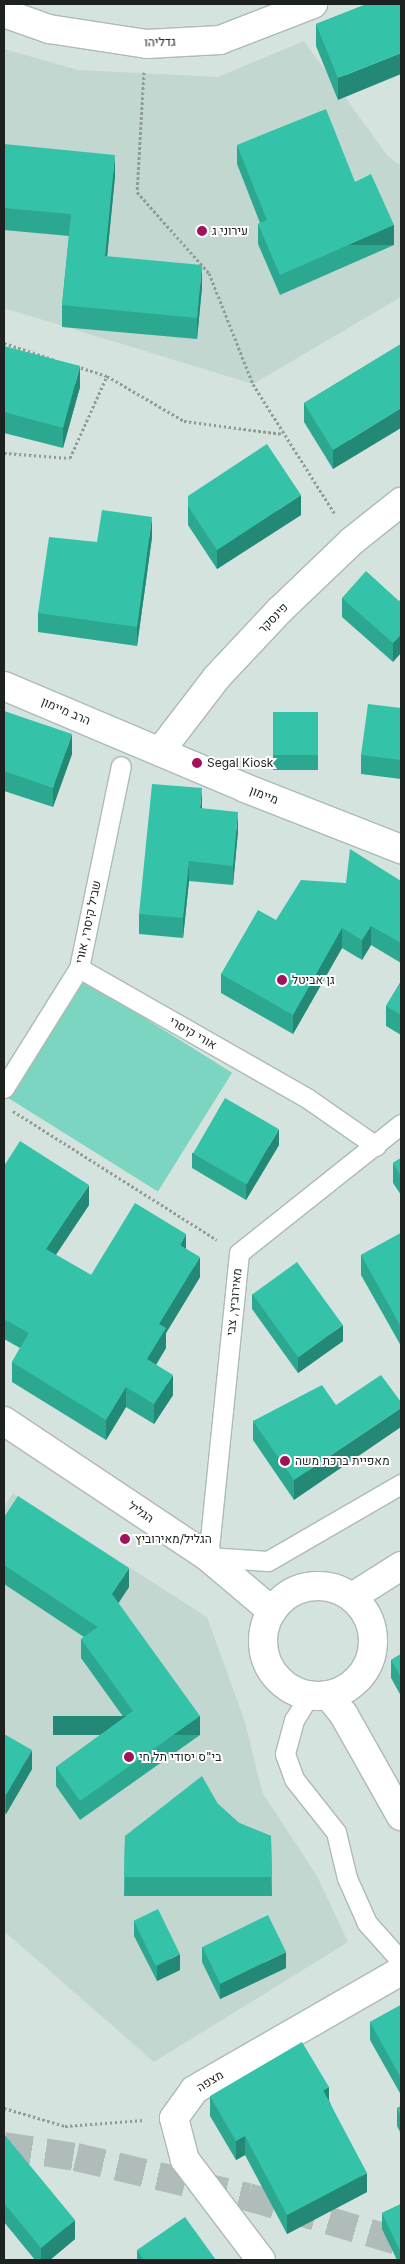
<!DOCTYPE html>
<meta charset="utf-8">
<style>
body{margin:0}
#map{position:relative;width:405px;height:2264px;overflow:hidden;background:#d5e3df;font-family:Inter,Heebo,sans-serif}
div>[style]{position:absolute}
.built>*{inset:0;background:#c2d7d0}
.green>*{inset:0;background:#7cd5c0;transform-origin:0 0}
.trunk-tunnel>*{height:28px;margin-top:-14px;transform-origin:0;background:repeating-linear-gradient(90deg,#b0bcb9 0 28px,transparent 0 42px)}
.path>*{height:3px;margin-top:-1.5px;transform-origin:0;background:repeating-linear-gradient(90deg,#919c99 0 2.5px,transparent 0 5px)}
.roads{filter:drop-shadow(1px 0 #adbab6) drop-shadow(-1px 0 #adbab6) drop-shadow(0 1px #adbab6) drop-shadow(0 -1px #adbab6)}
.service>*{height:19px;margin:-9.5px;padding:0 9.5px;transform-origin:9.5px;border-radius:9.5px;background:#fff}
.minor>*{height:28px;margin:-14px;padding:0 14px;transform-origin:14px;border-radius:14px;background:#fff}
.tertiary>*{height:28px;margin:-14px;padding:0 14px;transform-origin:14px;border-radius:14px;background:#fff}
.tertiary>.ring{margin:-14px;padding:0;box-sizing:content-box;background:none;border:28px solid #fff;border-radius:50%}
.wall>*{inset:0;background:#2da890;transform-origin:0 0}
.shaded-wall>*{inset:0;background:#248876;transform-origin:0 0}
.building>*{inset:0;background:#34c3a8;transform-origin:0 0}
.dots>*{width:14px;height:14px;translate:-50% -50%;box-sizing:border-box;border:2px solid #fff;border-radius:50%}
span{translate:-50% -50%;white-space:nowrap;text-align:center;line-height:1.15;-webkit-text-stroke:4px #fff;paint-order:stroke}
.street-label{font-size:12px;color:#1d2221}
.poi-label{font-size:12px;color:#1d2221}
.left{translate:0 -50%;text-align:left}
.frame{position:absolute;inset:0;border:5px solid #1d2221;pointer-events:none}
</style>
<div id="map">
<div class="built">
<i style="clip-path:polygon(304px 41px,387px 155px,401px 166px,401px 297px,253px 384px,4px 308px,4px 49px,78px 70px,218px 77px)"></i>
<i style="clip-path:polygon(13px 1493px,207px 1617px,245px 1722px,262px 1792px,317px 1876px,348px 1942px,154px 2062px,4px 1931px,4px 1507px)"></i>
</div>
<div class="green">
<i style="left:82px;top:979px;width:177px;height:140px;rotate:32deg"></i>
</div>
<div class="trunk-tunnel">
<i style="left:4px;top:2146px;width:73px;rotate:8.7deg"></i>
<i style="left:76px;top:2157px;width:177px;rotate:13.1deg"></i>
<i style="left:248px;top:2197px;width:159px;rotate:16.4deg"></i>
</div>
<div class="path">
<i style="left:144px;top:72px;width:120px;rotate:93.3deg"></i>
<i style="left:137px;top:192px;width:108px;rotate:48.4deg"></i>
<i style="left:209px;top:273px;width:119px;rotate:68.4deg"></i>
<i style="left:253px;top:384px;width:154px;rotate:57.8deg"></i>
<i style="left:4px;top:343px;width:54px;rotate:18.4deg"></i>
<i style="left:76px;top:366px;width:33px;rotate:18deg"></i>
<i style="left:107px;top:376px;width:89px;rotate:30.3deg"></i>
<i style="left:184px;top:421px;width:100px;rotate:7.5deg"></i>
<i style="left:4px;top:453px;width:66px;rotate:4.3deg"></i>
<i style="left:70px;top:458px;width:90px;rotate:-65.7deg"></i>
<i style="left:13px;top:1111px;width:241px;rotate:32.3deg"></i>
<i style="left:4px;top:2108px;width:64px;rotate:16.4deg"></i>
<i style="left:65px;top:2126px;width:79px;rotate:-4.3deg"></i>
</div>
<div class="roads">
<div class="service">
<i style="left:79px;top:968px;width:262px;rotate:29.7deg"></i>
<i style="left:307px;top:1098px;width:84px;rotate:34.8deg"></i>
<i style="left:4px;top:1088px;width:142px;rotate:-58deg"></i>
<i style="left:79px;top:968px;width:206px;rotate:-78.3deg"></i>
<i style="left:401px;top:1124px;width:207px;rotate:141.5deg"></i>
<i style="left:239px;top:1253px;width:306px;rotate:95.8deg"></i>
<i style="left:208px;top:1557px;width:60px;rotate:3.8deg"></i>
<i style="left:268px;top:1561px;width:154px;rotate:-30.1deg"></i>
<i style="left:309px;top:1696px;width:28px;rotate:122deg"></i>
<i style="left:294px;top:1720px;width:35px;rotate:105deg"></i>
<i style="left:285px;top:1754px;width:27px;rotate:70deg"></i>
<i style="left:294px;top:1779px;width:68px;rotate:51.6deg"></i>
<i style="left:336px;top:1832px;width:47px;rotate:76.6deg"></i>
<i style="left:347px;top:1878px;width:49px;rotate:66deg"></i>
<i style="left:367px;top:1923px;width:51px;rotate:48.2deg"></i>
</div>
<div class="minor">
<i style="left:4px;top:13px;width:48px;rotate:19.6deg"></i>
<i style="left:49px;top:29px;width:99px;rotate:8.7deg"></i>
<i style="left:147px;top:44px;width:73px;rotate:-3.1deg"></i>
<i style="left:220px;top:40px;width:100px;rotate:-21.2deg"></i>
<i style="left:4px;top:686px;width:262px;rotate:22.9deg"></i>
<i style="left:245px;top:788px;width:168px;rotate:21.4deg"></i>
<i style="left:161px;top:750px;width:92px;rotate:-52.5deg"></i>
<i style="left:217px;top:677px;width:92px;rotate:-46.8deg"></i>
<i style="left:280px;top:610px;width:100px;rotate:-43.8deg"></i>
<i style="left:352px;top:541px;width:63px;rotate:-38.5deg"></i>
<i style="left:4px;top:1421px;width:245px;rotate:33.7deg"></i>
<i style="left:208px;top:1557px;width:84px;rotate:40.2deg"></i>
<i style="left:261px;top:2260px;width:126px;rotate:-127.2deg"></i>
<i style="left:185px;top:2160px;width:43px;rotate:-104.7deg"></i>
<i style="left:174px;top:2118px;width:34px;rotate:-54deg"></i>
<i style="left:194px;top:2090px;width:239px;rotate:-29.9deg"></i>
</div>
<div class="tertiary">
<i class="ring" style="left:263px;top:1586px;width:82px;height:82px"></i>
<i style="left:352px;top:1597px;width:58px;rotate:-32.3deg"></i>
<i style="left:328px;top:1695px;width:26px;rotate:51deg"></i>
<i style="left:344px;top:1715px;width:116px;rotate:60.6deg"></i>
</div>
</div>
<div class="wall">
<i style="clip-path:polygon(367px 4px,338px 100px,316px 46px,316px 24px)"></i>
<i style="clip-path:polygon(4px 144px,115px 176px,107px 257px,202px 287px,197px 339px,62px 327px,62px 305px,69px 236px,4px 230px)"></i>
<i style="clip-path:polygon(237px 145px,355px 182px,394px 245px,280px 295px,258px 244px,258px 224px,260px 223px,237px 164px)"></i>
<i style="clip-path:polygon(401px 344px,333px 469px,304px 422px,304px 403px)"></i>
<i style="clip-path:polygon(4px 346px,80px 387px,63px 448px,4px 433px)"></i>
<i style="clip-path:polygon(188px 496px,301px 515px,217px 569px,188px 525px)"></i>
<i style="clip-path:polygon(152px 537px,137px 646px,38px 632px,38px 613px,97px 542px)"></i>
<i style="clip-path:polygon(342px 598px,399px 601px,393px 662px,342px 617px)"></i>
<i style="clip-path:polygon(401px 708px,401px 779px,361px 774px,361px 755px)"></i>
<i style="clip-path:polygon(4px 711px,72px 754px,53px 807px,4px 791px)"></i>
<i style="left:273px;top:712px;width:45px;height:58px"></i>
<i style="clip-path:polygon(202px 809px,238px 831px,233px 885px,189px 881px,183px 938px,139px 934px,139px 914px)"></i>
<i style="clip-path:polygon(401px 881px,401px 963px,371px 945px,362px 960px,342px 948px,293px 1034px,221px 993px,221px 974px,276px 920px,346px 883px)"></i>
<i style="clip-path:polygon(401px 981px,401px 1035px,386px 1026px,386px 1006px)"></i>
<i style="clip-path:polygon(279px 1145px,246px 1200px,192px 1168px,192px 1153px)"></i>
<i style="clip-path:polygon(401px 1158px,401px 1195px,393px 1183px,393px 1163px)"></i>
<i style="clip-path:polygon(4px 1166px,89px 1205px,56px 1255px,91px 1275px,186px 1249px,200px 1277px,166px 1333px,166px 1348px,156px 1365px,173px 1395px,154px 1424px,126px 1407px,106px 1440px,12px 1382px,12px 1362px,20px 1348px,4px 1339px)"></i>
<i style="clip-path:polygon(401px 1233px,401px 1346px,361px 1275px,361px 1255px)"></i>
<i style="clip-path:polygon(252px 1294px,343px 1341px,298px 1373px,252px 1309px)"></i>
<i style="clip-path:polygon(336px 1405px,294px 1500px,253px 1440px,253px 1421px)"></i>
<i style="clip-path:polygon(4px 1517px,129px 1587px,118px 1603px,200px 1735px,80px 1820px,56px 1786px,56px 1767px,124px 1718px,81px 1658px,81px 1639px,84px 1637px,4px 1584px)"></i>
<i style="clip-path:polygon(401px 1654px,401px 1696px,391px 1678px,391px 1660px)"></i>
<i style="clip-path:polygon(4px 1734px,32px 1769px,6px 1814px,4px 1813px)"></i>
<i style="clip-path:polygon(218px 1804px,239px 1823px,271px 1836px,272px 1896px,124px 1896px,125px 1836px)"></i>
<i style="clip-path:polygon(134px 1921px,180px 1970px,157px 1981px,134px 1936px)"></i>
<i style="clip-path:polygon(202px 1947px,286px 1968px,220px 1999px,202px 1962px)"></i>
<i style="clip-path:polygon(401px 2005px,401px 2095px,370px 2040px,370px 2022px)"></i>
<i style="clip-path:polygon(210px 2096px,329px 2100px,367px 2192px,287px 2234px,245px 2155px,236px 2160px,210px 2116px)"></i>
<i style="clip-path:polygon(401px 2106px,401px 2134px,397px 2126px,397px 2108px)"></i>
<i style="clip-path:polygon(4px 2134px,75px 2239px,50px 2260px,35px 2260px,4px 2222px)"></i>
<i style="clip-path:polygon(401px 2204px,401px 2260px,397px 2260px,382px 2229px,382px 2213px)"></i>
<i style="clip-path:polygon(137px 2250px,216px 2260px,137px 2260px)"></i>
</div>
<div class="shaded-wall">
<i style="clip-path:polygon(401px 53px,401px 74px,338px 100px,338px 78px)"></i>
<i style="clip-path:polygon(115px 155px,115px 176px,105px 278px,105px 256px)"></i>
<i style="left:394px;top:225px;width:20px;height:124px;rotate:90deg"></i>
<i style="clip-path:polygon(202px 265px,202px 287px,197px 339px,197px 318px)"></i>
<i style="clip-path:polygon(80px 366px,80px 387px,63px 448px,63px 428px)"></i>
<i style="clip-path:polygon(401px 408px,401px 428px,333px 469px,333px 450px)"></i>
<i style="clip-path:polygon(301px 495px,301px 515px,217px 569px,217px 550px)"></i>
<i style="clip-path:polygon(152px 517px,152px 537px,137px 646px,137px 627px)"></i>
<i style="clip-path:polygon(401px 634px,401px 653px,393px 662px,393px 643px)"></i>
<i style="clip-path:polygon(72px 734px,72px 754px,53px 807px,53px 788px)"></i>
<i style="clip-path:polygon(202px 788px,202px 808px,200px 828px,200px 808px)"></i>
<i style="clip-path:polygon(238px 812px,238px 831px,233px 885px,233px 866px)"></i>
<i style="clip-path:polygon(189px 861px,189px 881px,183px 938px,183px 918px)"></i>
<i style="clip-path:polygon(371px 926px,371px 945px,362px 960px,362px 940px)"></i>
<i style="clip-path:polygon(342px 928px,342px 948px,293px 1034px,293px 1015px)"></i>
<i style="clip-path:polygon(279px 1129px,279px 1145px,246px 1200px,246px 1185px)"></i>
<i style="clip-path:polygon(89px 1185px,89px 1205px,46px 1269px,46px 1249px)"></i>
<i style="clip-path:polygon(186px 1234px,186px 1254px,180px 1245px)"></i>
<i style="clip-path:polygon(200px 1257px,200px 1277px,166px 1333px,166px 1348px,147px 1379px,147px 1359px,159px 1324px)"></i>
<i style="clip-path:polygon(343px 1325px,343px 1341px,298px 1373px,298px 1357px)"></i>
<i style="clip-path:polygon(173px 1375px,173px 1395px,154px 1424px,154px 1404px)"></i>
<i style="clip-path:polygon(126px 1387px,126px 1407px,106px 1440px,106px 1420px)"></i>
<i style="clip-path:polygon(401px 1408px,401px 1427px,294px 1500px,294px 1480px)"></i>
<i style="clip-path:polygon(129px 1568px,129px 1587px,112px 1613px,112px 1594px)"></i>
<i style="left:200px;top:1716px;width:19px;height:147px;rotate:90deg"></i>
<i style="clip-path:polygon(32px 1750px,32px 1769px,6px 1814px,6px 1795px)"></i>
<i style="clip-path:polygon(286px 1952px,286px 1968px,220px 1999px,220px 1984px)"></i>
<i style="clip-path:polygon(180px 1954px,180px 1970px,157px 1981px,157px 1966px)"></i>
<i style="clip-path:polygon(329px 2087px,329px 2106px,323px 2090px)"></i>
<i style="clip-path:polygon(245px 2136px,245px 2155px,236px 2160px,236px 2141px)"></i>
<i style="clip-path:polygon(367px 2173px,367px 2192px,287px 2234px,287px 2215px)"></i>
<i style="clip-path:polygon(75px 2220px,75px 2239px,50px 2260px,41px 2260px,41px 2248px)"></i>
</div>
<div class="building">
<i style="clip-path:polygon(367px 4px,401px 4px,401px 53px,338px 78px,316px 24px)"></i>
<i style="clip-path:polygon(326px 109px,355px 182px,371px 174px,394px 225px,280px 275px,258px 224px,267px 220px,237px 145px)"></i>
<i style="clip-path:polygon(4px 144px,115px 155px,105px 256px,202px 265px,197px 318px,62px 305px,71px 214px,4px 208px)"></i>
<i style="clip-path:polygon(401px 344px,401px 408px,333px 450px,304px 403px)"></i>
<i style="clip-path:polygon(4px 346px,80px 366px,63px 428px,4px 412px)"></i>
<i style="clip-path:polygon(267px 444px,301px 495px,217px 550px,188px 506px,188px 496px)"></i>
<i style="clip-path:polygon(102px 510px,152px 517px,137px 627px,38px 613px,49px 537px,97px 542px)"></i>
<i style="clip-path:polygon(366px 571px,399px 601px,401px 599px,401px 634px,393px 643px,342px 598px)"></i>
<i style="clip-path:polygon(368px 704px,401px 708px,401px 760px,361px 755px)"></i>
<i style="clip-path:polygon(4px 711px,72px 734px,53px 788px,4px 771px)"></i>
<i style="left:273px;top:712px;width:45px;height:43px"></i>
<i style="clip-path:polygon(152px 784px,202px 788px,200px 808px,238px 812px,233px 866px,189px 861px,183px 918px,139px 914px)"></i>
<i style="clip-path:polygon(350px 849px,401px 881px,401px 943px,371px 926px,362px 940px,342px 928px,293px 1015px,221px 974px,258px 910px,276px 920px,301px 880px,346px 883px)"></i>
<i style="clip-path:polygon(401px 982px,401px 1015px,386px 1006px)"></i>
<i style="left:225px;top:1098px;width:62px;height:64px;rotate:30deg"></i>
<i style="clip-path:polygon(20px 1141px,89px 1185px,46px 1249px,91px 1275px,135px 1203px,186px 1234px,180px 1245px,200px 1257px,159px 1324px,166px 1328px,147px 1359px,173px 1375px,154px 1404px,126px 1387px,106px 1420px,12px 1362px,29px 1333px,4px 1319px,4px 1166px)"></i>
<i style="clip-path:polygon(401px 1158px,401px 1176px,393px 1163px)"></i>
<i style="clip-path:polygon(401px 1233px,401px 1327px,361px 1255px)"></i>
<i style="left:297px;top:1262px;width:78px;height:55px;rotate:54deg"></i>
<i style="clip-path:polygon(381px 1375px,401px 1402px,401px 1408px,294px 1480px,253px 1421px,322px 1385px,336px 1405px)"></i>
<i style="clip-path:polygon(18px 1496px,129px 1568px,112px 1594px,200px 1716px,80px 1801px,56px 1767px,133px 1711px,81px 1639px,98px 1627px,4px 1565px,4px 1517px)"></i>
<i style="clip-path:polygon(401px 1654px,401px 1677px,391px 1660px)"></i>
<i style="clip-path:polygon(4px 1734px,32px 1750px,6px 1795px,4px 1793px)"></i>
<i style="clip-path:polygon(202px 1776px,218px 1804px,239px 1823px,271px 1836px,272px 1877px,124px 1877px,125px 1836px)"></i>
<i style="left:158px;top:1909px;width:50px;height:27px;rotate:64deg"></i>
<i style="left:268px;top:1915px;width:41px;height:73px;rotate:64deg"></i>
<i style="clip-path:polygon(401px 2005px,401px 2078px,370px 2022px)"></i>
<i style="clip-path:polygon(302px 2042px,329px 2087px,323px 2090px,367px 2173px,287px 2215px,245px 2136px,236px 2141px,210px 2096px)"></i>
<i style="clip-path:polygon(401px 2106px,401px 2117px,397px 2108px)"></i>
<i style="clip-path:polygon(4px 2134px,75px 2220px,41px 2248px,4px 2203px)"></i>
<i style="clip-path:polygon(401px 2204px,401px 2253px,382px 2213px)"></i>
<i style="clip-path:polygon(185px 2217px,216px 2260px,144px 2260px,137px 2250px)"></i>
</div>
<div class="dots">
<i style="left:202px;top:231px;background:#a0135b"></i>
<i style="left:197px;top:763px;background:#a0135b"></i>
<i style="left:282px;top:980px;background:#a0135b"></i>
<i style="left:285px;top:1461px;background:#a0135b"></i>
<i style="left:125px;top:1539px;background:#a0135b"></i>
<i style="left:129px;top:1757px;background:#a0135b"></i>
</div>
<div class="street-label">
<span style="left:160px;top:42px;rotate:-1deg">גדליהו</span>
<span style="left:273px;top:618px;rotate:-46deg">פינסקר</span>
<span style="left:66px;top:711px;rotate:23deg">הרב מיימון</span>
<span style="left:264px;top:795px;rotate:21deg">מיימון</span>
<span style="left:88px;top:922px;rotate:-78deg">שביל קיסרי, אורי</span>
<span style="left:193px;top:1033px;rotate:30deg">אורי קיסרי</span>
<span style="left:234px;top:1302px;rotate:-84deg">מאירוביץ, צבי</span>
<span style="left:141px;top:1512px;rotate:34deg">הגליל</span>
<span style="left:210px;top:2081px;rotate:-32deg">מצפה</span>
</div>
<div class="poi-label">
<span class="left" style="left:212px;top:231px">עירוני ג</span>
<span class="left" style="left:207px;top:763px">Segal Kiosk</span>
<span class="left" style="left:292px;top:980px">גן אביטל</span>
<span class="left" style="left:295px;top:1461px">מאפיית ברכת משה</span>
<span class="left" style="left:135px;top:1539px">הגליל/מאירוביץ</span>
<span class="left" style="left:139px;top:1757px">בי"ס יסודי תל חי</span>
</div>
<div class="frame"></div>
</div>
